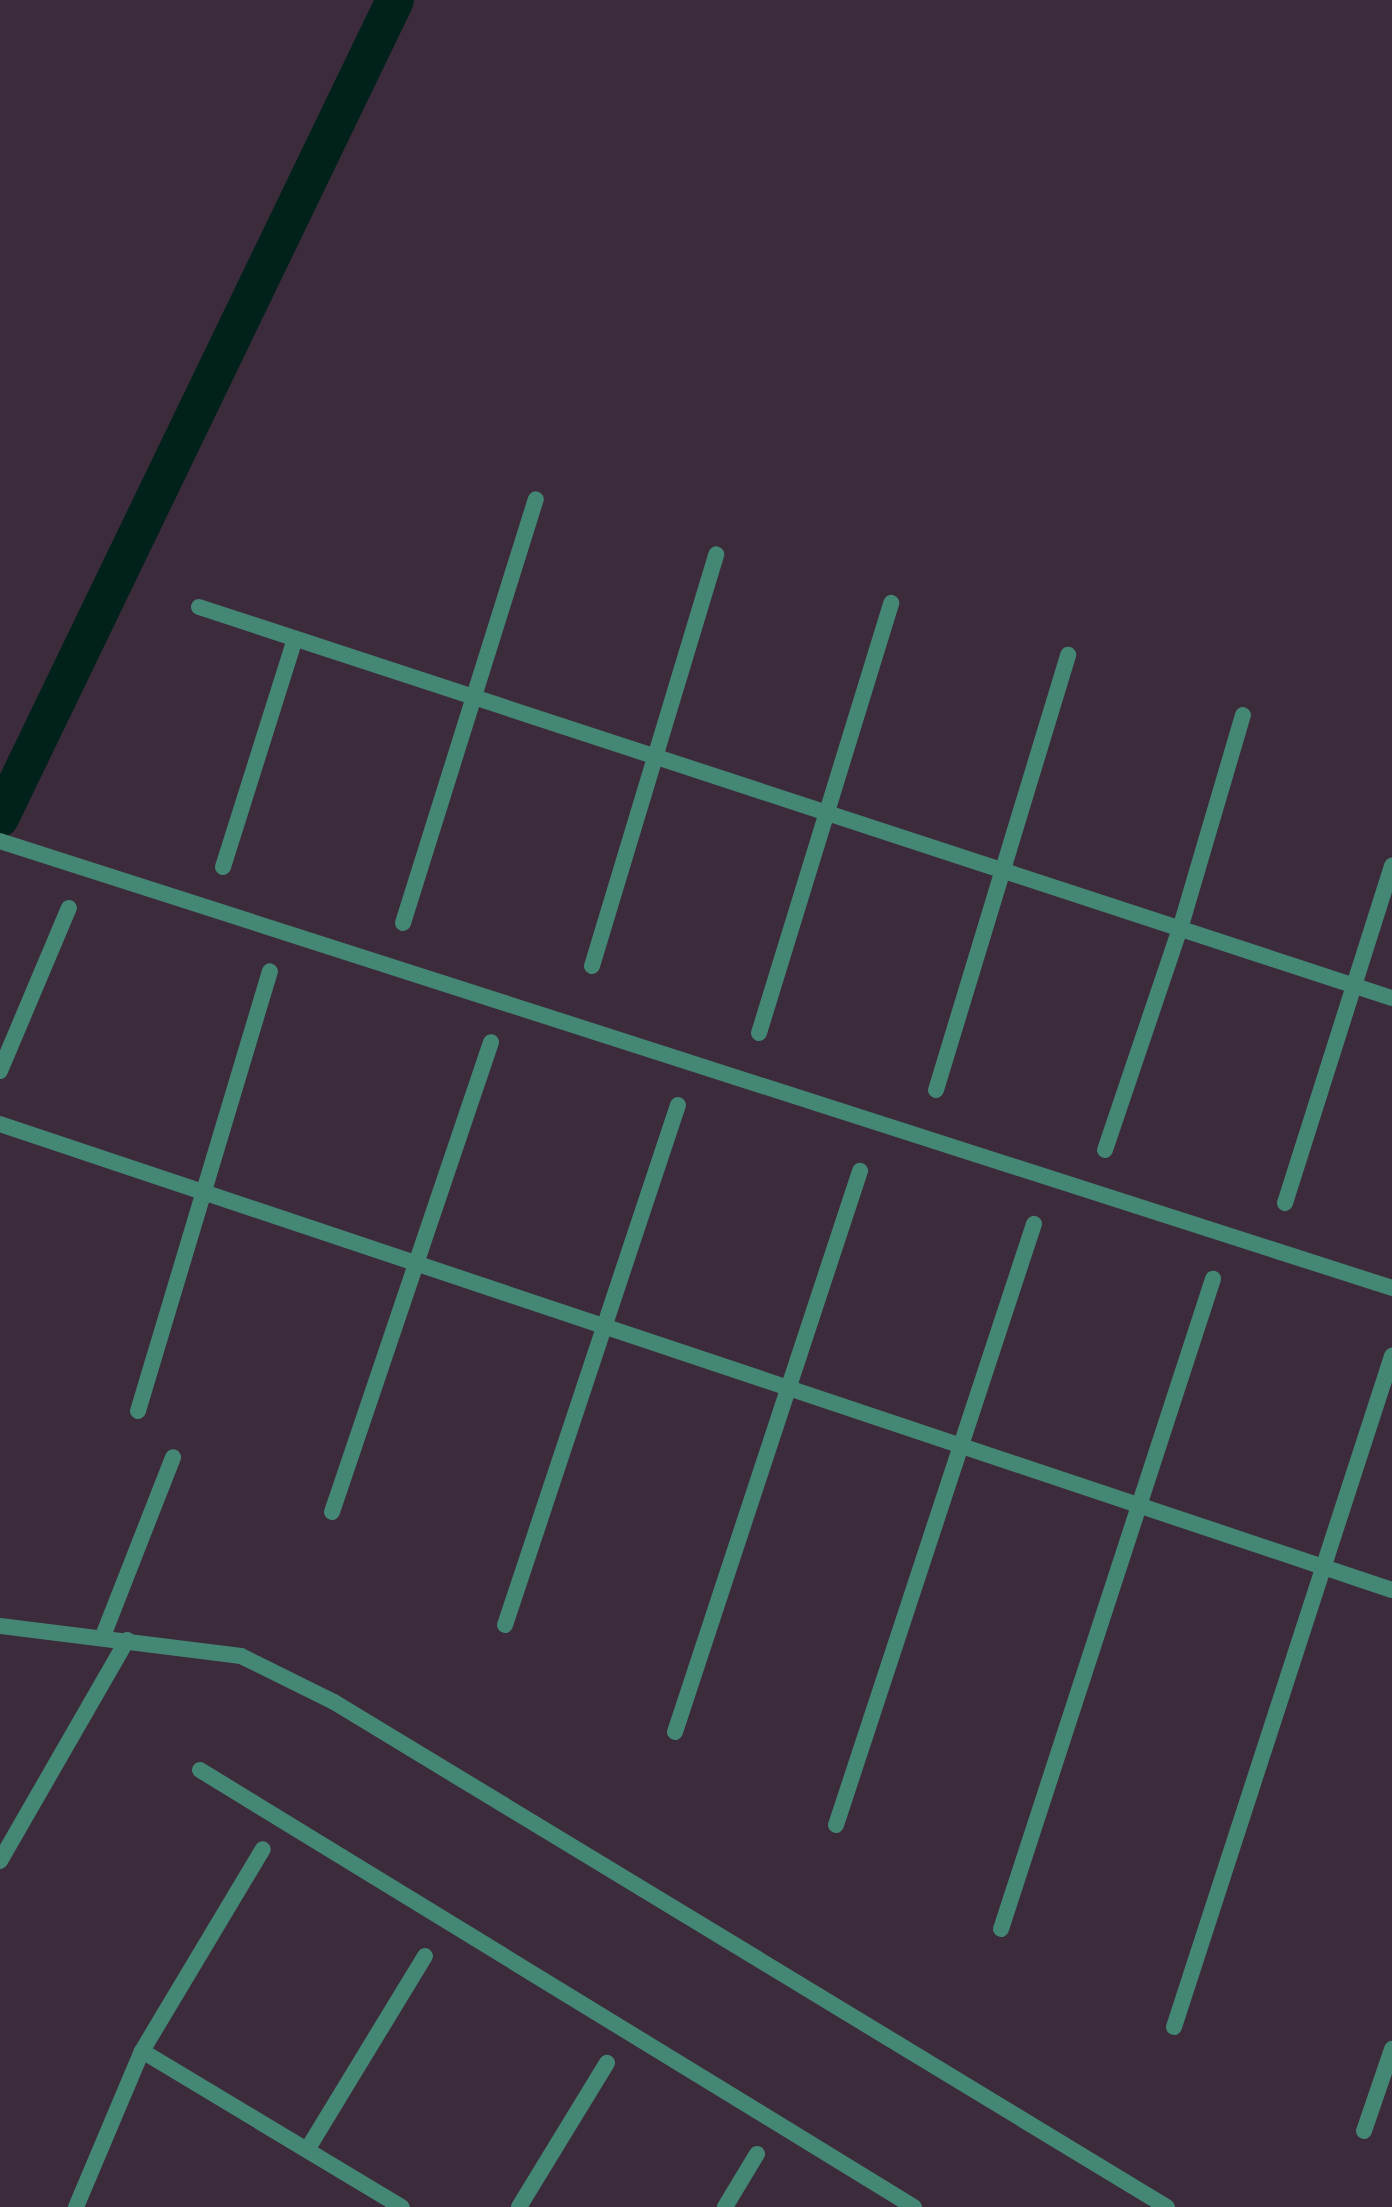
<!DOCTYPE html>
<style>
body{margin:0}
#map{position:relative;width:1392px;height:2207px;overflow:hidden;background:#3c2b3a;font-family:"Alegreya Sans",sans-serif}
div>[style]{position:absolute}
.canal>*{height:38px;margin:-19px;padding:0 19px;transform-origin:19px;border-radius:19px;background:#00221a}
.minor>*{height:16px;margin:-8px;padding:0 8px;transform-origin:8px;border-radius:8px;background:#448774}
span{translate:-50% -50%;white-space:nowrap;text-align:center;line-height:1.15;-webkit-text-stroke:6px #1f171d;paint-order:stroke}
</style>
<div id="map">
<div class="canal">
<i style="left:0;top:818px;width:908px;rotate:-64.22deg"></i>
</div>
<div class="minor">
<i style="left:199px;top:607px;width:1255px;rotate:18.15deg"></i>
<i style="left:0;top:841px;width:1462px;rotate:17.8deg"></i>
<i style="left:223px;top:867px;width:239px;rotate:-72.5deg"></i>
<i style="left:403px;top:923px;width:444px;rotate:-72.6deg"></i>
<i style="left:592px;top:966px;width:430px;rotate:-73.2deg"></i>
<i style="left:759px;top:1033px;width:450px;rotate:-72.9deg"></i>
<i style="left:0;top:1071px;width:177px;rotate:-67.1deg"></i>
<i style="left:936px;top:1090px;width:455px;rotate:-73.1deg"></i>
<i style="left:0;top:1124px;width:1468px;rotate:18.51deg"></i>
<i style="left:1105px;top:1150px;width:233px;rotate:-71.3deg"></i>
<i style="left:1180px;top:929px;width:223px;rotate:-73.6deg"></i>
<i style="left:1285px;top:1203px;width:354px;rotate:-72.4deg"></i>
<i style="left:138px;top:1411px;width:459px;rotate:-73.3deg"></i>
<i style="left:332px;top:1512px;width:496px;rotate:-71.3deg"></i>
<i style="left:505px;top:1625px;width:548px;rotate:-71.6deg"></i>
<i style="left:0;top:1626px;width:243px;rotate:7.1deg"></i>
<i style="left:241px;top:1656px;width:104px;rotate:26.3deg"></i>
<i style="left:334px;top:1702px;width:974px;rotate:31.23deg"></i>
<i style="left:103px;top:1636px;width:192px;rotate:-68.6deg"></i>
<i style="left:675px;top:1732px;width:591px;rotate:-71.75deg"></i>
<i style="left:200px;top:1770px;width:837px;rotate:31.47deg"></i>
<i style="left:836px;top:1825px;width:633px;rotate:-71.77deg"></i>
<i style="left:0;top:1861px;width:255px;rotate:-60.1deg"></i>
<i style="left:1001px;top:1929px;width:684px;rotate:-71.94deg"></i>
<i style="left:1174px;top:2027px;width:706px;rotate:-72deg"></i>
<i style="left:142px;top:2051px;width:235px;rotate:-59.1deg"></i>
<i style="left:1364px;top:2131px;width:87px;rotate:-71.1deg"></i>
<i style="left:307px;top:2150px;width:227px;rotate:-58.7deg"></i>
<i style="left:76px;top:2207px;width:169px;rotate:-67.1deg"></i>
<i style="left:142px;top:2051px;width:303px;rotate:31deg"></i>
<i style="left:519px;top:2207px;width:169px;rotate:-58.6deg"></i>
<i style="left:725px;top:2207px;width:62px;rotate:-58.9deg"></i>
</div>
</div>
